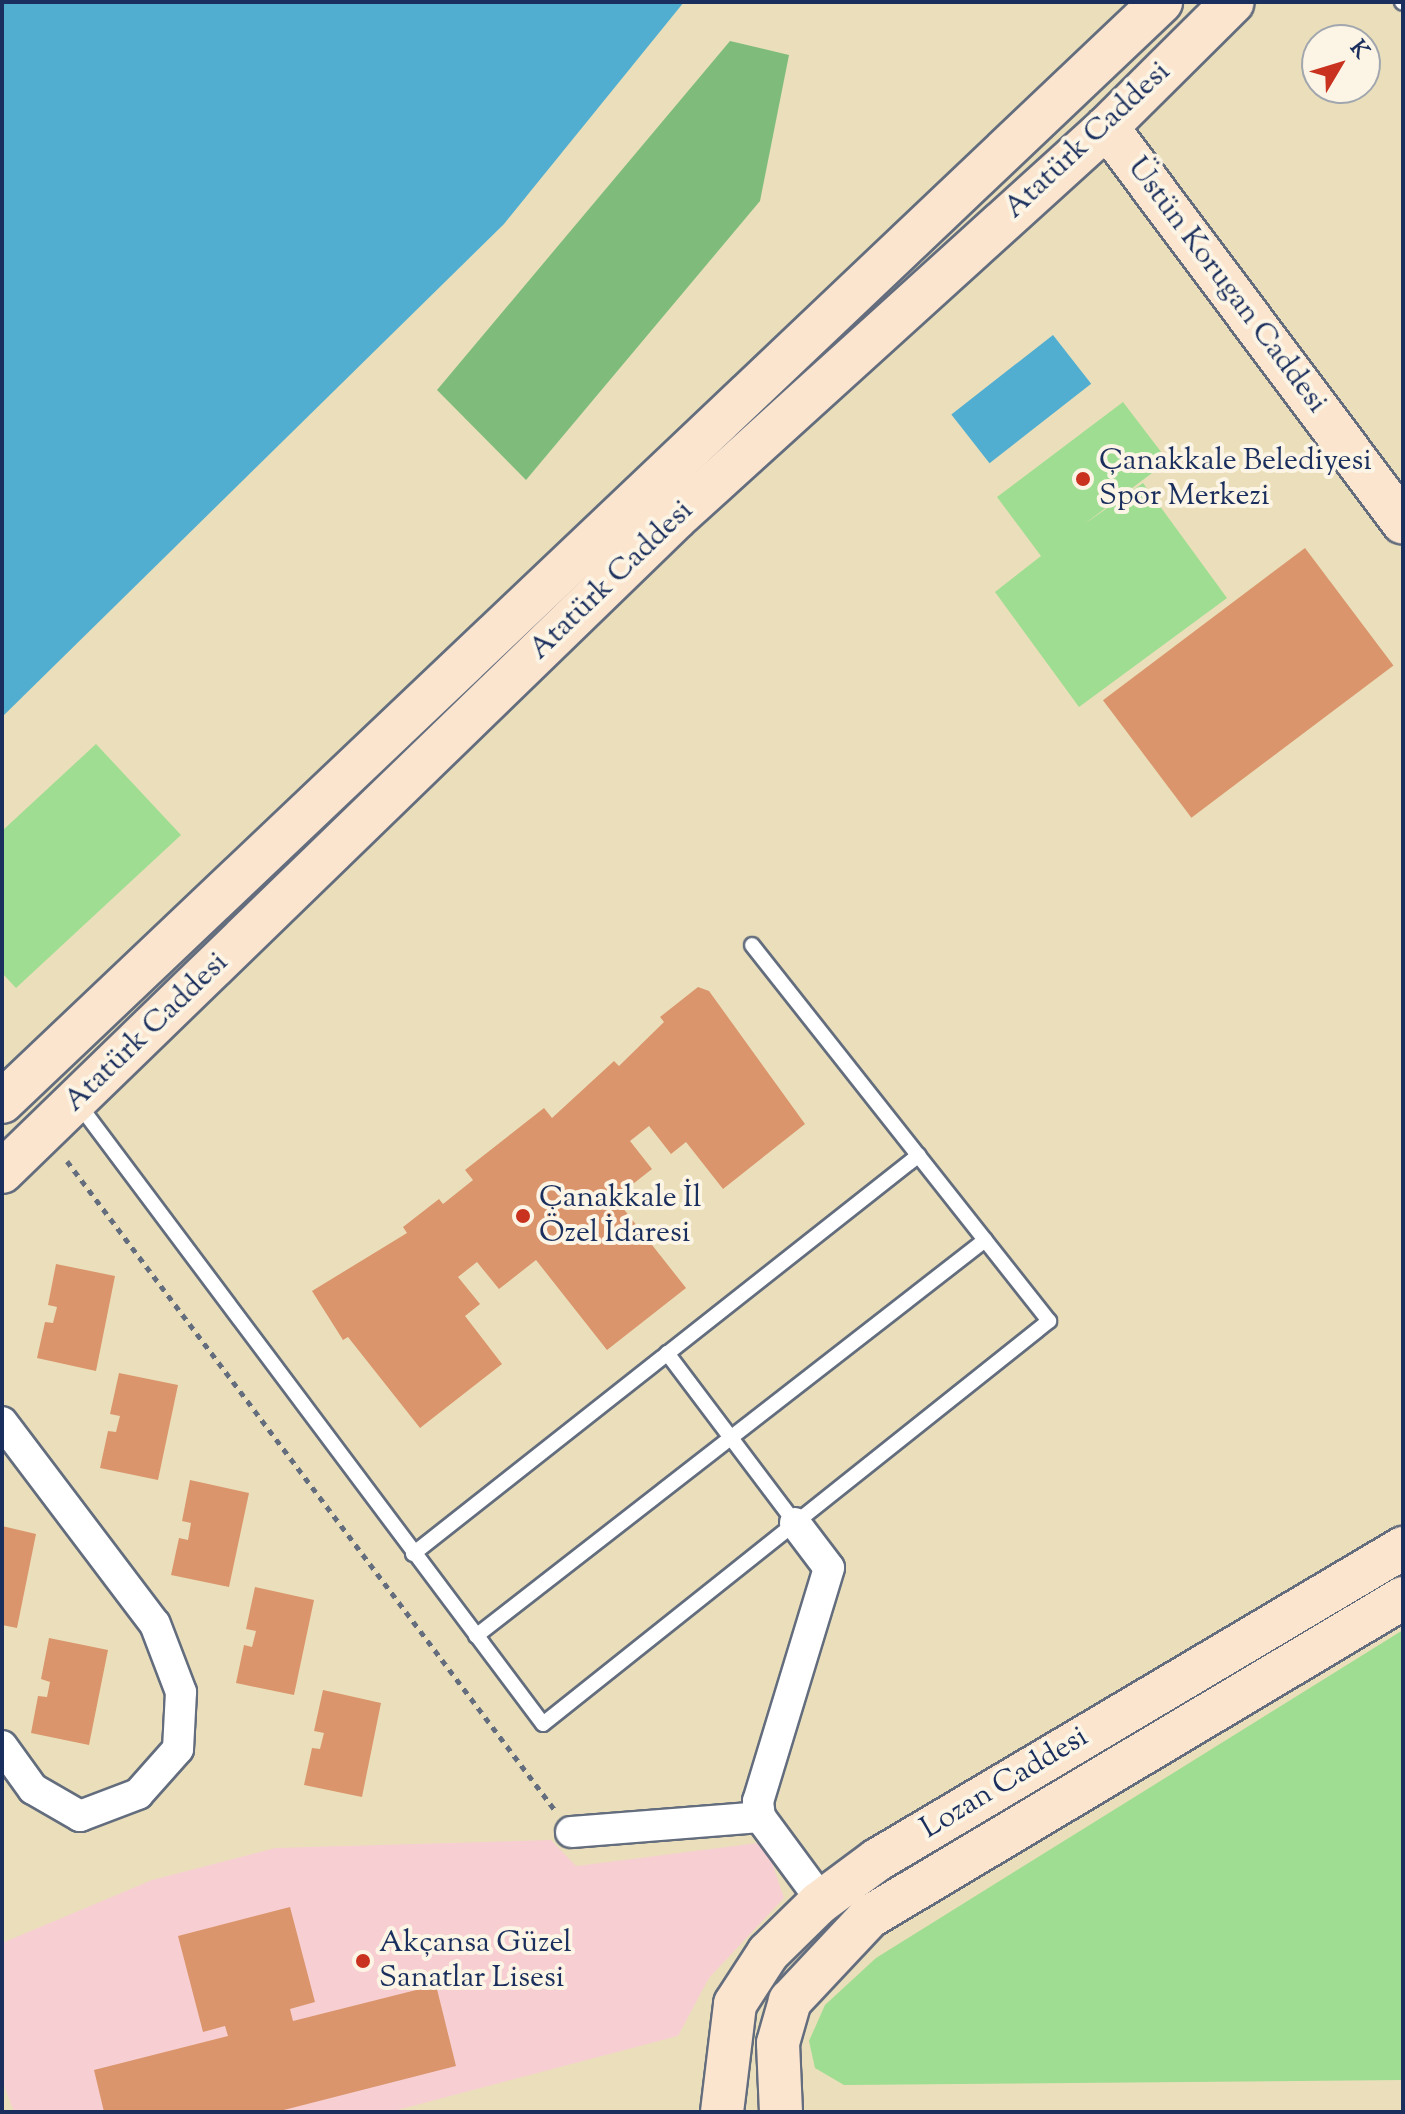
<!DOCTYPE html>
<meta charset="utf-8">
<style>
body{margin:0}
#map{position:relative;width:1405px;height:2114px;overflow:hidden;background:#eadfba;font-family:"Sorts Mill Goudy",serif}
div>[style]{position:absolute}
.built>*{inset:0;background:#f7cfd2}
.green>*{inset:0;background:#9fdd92}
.forest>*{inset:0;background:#7fbc7c}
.water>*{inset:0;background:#52aed0;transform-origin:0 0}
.building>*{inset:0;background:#da956c;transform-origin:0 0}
.path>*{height:5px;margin-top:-2.5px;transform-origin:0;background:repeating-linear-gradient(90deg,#636d7e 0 6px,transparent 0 12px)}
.roads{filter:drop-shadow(2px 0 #636d7e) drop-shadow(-2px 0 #636d7e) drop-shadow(0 2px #636d7e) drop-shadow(0 -2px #636d7e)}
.lane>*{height:14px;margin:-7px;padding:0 7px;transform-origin:7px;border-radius:7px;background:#fff}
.street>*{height:30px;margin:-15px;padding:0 15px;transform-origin:15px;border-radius:15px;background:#fff}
.secondary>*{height:42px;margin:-21px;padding:0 21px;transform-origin:21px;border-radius:21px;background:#fce5cf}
.dots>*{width:22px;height:22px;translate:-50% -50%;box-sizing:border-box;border:4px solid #fcf5e5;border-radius:50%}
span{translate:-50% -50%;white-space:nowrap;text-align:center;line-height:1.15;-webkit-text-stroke:8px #fcf5e5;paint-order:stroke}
.street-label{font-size:30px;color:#1b2f5e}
.poi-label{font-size:30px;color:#1b2f5e}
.left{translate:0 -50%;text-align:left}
.frame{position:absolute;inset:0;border:4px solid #1b2f5e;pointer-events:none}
.north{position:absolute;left:1301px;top:24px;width:80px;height:80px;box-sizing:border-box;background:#fcf5e5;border:2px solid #a2a6af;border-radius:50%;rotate:52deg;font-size:22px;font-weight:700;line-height:32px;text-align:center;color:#1b2f5e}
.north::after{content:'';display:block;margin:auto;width:28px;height:36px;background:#c8321e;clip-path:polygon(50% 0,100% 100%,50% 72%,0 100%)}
</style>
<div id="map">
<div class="built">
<i style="clip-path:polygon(551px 1840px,576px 1866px,765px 1842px,784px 1898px,709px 1978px,678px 2036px,390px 2112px,14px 2112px,2px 2080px,2px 1943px,152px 1880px,275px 1848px)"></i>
</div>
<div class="green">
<i style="clip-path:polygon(1123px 402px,1168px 461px,1083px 525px,1143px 483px,1227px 598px,1079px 707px,995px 592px,1041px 556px,997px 497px)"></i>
<i style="clip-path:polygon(96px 744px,181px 835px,16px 988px,2px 973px,2px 831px)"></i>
<i style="clip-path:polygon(1403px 1630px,1403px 2080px,844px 2085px,815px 2068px,809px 2041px,825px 2005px,876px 1958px)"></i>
</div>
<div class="forest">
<i style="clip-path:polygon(730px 41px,789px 55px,760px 201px,526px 480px,437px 390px)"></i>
</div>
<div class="water">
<i style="clip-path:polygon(2px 2px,684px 2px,504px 224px,2px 717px)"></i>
<i style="left:1053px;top:335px;width:62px;height:129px;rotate:52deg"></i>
</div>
<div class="building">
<i style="left:1305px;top:548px;width:147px;height:253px;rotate:53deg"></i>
<i style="clip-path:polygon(698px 987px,709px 991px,805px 1124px,723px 1189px,686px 1142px,671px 1154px,649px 1126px,630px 1141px,652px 1169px,615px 1198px,686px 1288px,607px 1350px,536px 1260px,499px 1289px,477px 1262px,458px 1277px,480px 1304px,465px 1316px,502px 1364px,420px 1428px,348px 1337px,343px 1340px,312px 1291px,407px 1233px,403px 1227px,439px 1199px,443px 1204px,473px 1180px,465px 1170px,544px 1108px,552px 1118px,614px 1061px,619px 1066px,664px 1022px,660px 1017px)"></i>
<i style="clip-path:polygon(56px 1264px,115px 1276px,96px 1371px,37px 1358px,45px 1322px,53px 1323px,57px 1307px,48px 1305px)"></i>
<i style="clip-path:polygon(119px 1373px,178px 1385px,158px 1480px,100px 1468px,108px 1431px,116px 1432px,120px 1416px,110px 1414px)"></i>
<i style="clip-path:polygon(190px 1480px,249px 1493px,229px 1587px,171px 1575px,179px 1538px,188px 1540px,191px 1523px,182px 1521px)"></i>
<i style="clip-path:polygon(2px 1526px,36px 1534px,17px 1628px,2px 1625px)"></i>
<i style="clip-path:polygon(255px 1587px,314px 1600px,294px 1695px,236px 1683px,244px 1645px,252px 1647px,256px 1631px,246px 1629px)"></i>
<i style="clip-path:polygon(49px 1638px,108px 1650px,89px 1745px,31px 1733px,38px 1696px,47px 1697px,50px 1682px,41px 1679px)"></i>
<i style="clip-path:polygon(323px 1690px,381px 1703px,362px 1797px,304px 1785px,312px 1748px,320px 1749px,324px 1733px,314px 1731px)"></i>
<i style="clip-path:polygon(290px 1907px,315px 2002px,290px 2009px,293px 2021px,436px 1985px,456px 2066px,276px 2112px,104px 2112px,94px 2070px,228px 2036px,225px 2026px,203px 2032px,178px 1936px)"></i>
</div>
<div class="path">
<i style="left:67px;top:1161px;width:811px;rotate:53.07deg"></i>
</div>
<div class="roads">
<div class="lane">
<i style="left:1402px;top:2px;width:1px;rotate:45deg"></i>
<i style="left:77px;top:1102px;width:777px;rotate:53.16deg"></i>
<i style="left:543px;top:1724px;width:647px;rotate:-38.54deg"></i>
<i style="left:1049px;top:1321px;width:479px;rotate:-128.3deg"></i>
<i style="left:667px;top:1353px;width:213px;rotate:53deg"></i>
<i style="left:413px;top:1554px;width:644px;rotate:-38.26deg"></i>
<i style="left:476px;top:1636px;width:645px;rotate:-37.88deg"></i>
</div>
<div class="street">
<i style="left:2px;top:1422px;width:253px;rotate:52.9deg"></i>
<i style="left:155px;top:1624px;width:73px;rotate:69.1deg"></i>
<i style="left:181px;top:1692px;width:57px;rotate:93deg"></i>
<i style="left:178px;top:1749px;width:60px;rotate:131.6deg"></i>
<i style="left:138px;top:1794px;width:62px;rotate:159.2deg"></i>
<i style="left:80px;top:1816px;width:54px;rotate:-150.1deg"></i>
<i style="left:33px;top:1789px;width:53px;rotate:-125.8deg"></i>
<i style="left:795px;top:1523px;width:56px;rotate:52.9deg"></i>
<i style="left:829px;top:1568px;width:244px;rotate:106.9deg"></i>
<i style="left:758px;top:1801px;width:16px;rotate:83deg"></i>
<i style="left:760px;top:1817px;width:104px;rotate:53.6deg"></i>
<i style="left:571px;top:1832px;width:190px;rotate:-4.5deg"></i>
</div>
<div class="secondary">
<i style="left:1107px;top:127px;width:494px;rotate:53.2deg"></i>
<i style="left:2px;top:1102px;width:1598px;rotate:-43.5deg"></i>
<i style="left:2px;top:1172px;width:939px;rotate:-44.14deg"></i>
<i style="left:676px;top:518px;width:582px;rotate:-42.21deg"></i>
<i style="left:1107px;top:127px;width:177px;rotate:-44.8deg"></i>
<i style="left:722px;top:2112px;width:109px;rotate:-83.1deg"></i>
<i style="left:735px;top:2004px;width:61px;rotate:-57.1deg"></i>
<i style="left:768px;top:1953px;width:71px;rotate:-44.4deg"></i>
<i style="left:819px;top:1903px;width:72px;rotate:-36.6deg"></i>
<i style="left:877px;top:1860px;width:612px;rotate:-30.67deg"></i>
<i style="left:781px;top:2112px;width:69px;rotate:-92.5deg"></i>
<i style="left:778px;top:2043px;width:44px;rotate:-74.1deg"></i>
<i style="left:790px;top:2001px;width:115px;rotate:-46.8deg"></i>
<i style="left:869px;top:1917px;width:622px;rotate:-30.85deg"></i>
</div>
</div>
<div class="dots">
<i style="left:1083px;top:479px;background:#c8321e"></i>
<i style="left:523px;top:1216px;background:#c8321e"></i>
<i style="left:363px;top:1961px;background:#c8321e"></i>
</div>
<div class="street-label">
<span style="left:1088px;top:141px;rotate:-43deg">Atatürk Caddesi</span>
<span style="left:1226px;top:286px;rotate:53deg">Üstün Korugan Caddesi</span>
<span style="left:612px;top:581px;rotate:-44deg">Atatürk Caddesi</span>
<span style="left:147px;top:1033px;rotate:-44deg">Atatürk Caddesi</span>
<span style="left:1005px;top:1784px;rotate:-31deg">Lozan Caddesi</span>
</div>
<div class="poi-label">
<span class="left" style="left:1099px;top:479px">Çanakkale Belediyesi<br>Spor Merkezi</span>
<span class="left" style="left:539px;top:1216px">Çanakkale İl<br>Özel İdaresi</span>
<span class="left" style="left:379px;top:1961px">Akçansa Güzel<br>Sanatlar Lisesi</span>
</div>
<div class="frame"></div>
<div class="north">K</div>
</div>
